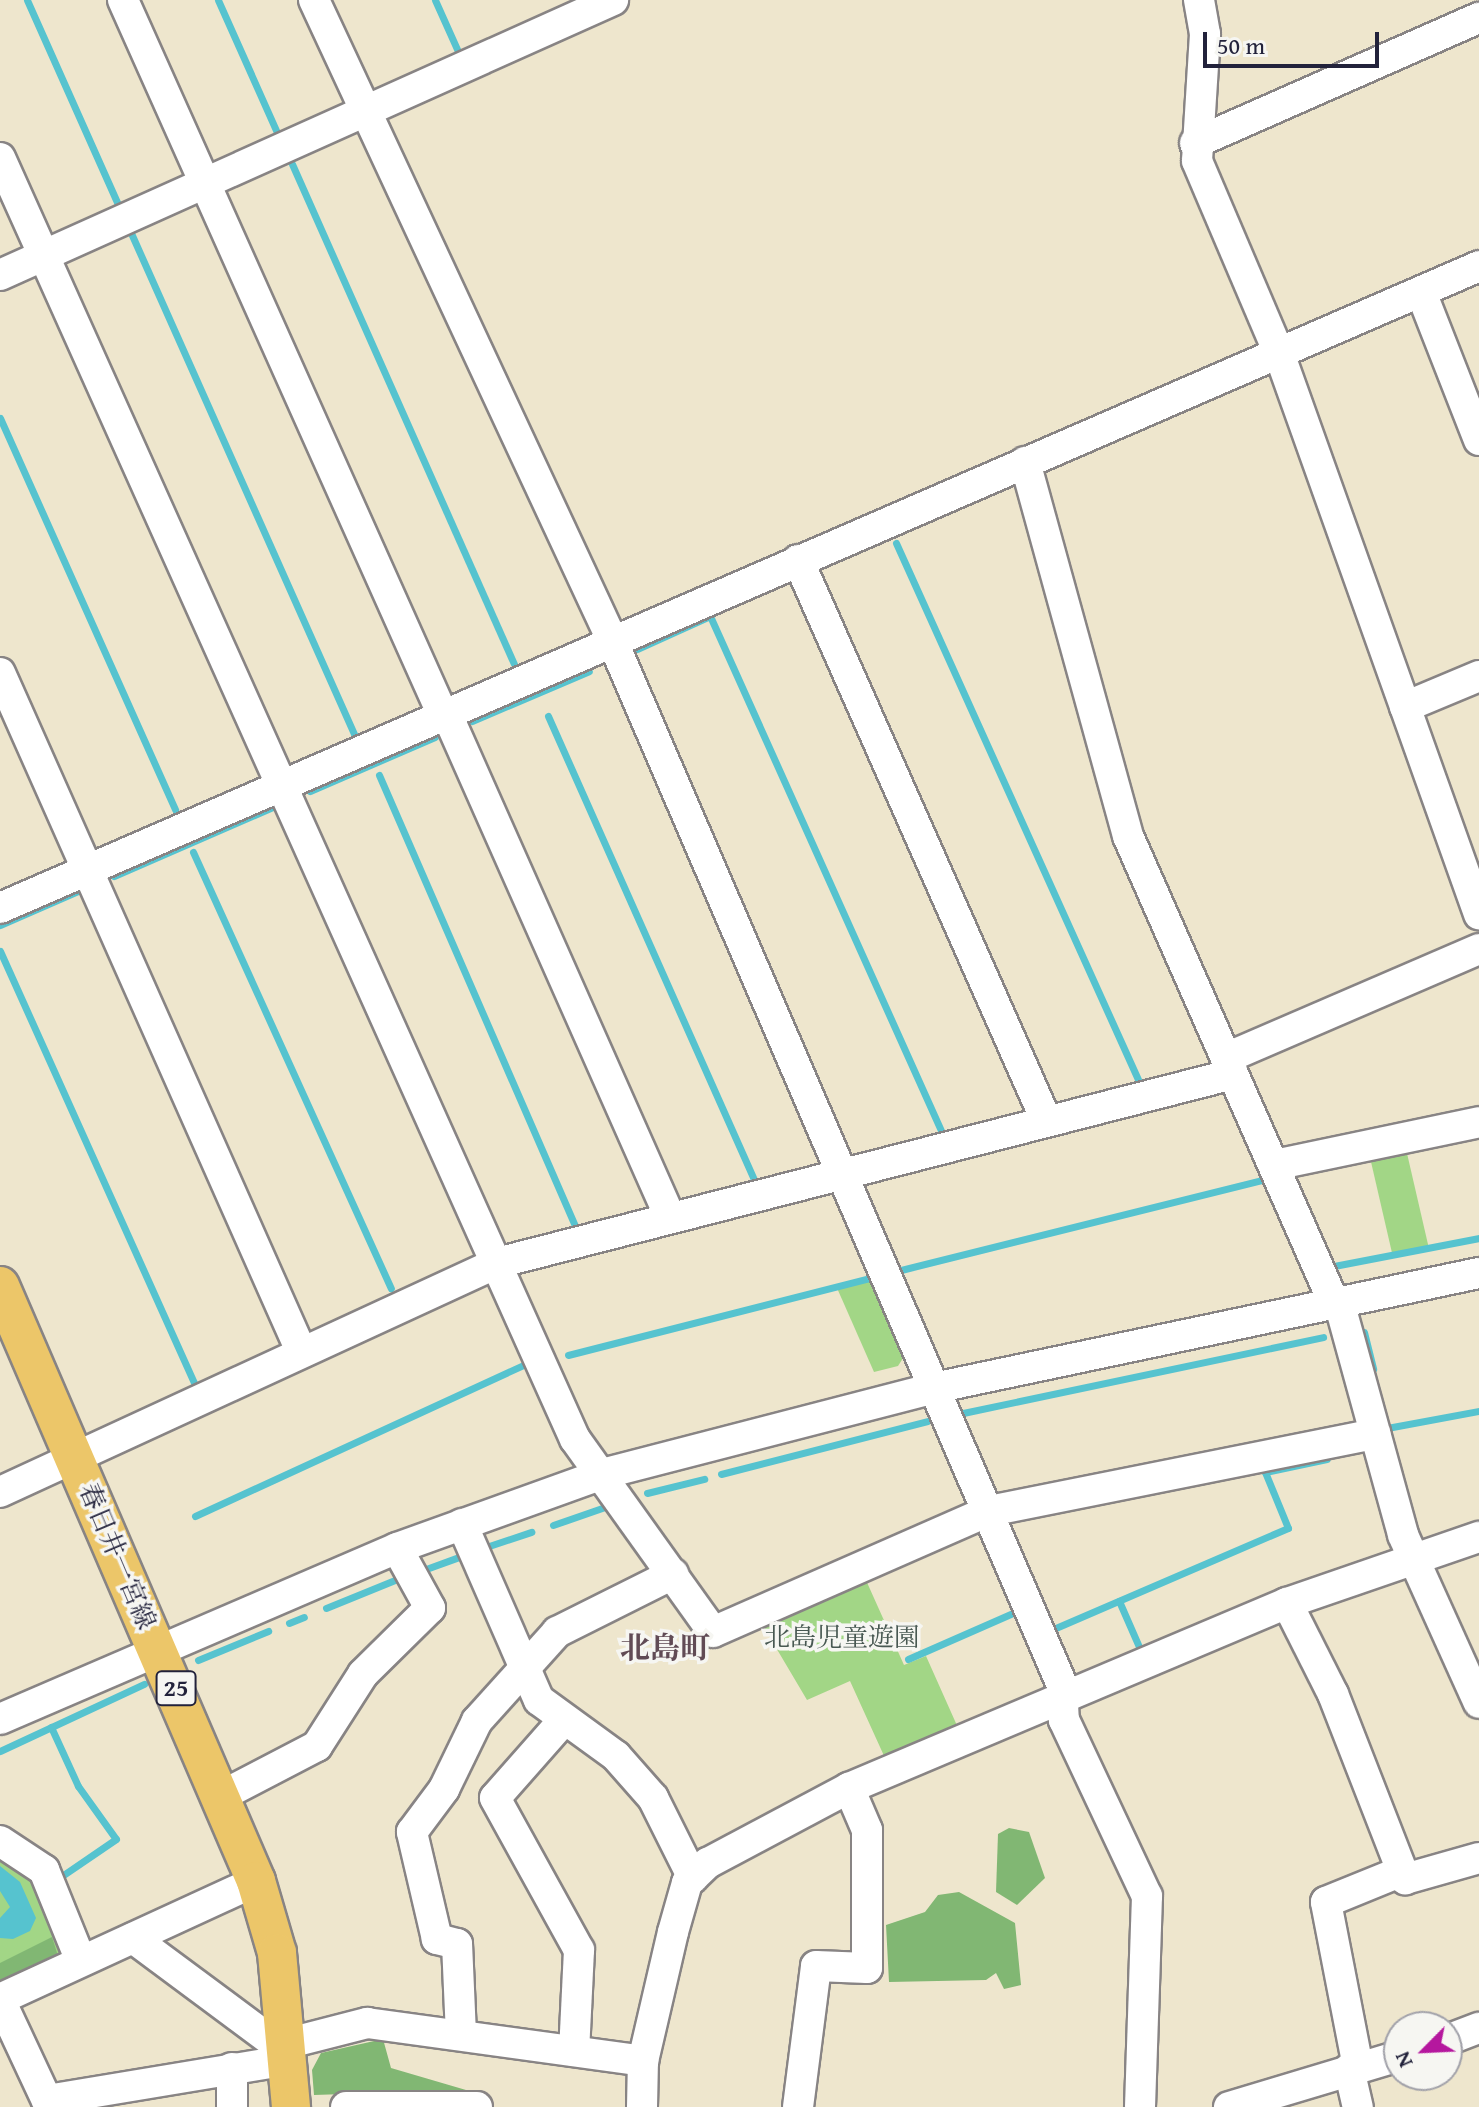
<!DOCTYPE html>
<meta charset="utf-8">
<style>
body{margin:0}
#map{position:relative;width:1479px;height:2107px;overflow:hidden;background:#eee6cd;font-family:"Gentium Book Plus","Noto Serif JP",serif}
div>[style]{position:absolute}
.green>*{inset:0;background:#a2d686;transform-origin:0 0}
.forest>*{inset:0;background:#81b773}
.water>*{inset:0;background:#56c3cf}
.stream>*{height:7px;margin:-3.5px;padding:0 3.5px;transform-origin:3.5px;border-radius:3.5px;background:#56c3cf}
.roads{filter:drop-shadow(2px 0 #888484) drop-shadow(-2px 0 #888484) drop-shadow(0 2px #888484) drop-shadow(0 -2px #888484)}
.minor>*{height:30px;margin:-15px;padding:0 15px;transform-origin:15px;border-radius:15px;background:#fff}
.major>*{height:38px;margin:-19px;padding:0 19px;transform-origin:19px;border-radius:19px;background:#ecc669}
span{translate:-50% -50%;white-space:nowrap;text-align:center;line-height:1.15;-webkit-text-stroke:7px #f6f6f2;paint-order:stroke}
.shield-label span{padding:2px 6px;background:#f6f6f2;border:2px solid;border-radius:6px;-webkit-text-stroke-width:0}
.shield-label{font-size:24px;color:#22223b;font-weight:700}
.street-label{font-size:26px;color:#22223b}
.park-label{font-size:26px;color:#485852}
.quarter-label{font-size:30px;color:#614b55;font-weight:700}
.north{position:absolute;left:1383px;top:2011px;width:80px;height:80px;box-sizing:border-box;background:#f6f6f2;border:2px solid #a1a1a9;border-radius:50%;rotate:246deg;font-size:22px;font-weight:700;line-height:32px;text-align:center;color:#22223b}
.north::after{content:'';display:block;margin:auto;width:28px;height:36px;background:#b5179e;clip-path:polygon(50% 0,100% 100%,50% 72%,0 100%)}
.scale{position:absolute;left:1203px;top:32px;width:176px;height:36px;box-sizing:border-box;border:4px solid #22223b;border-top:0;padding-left:10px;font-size:24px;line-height:28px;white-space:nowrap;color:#22223b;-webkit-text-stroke:6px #f6f6f2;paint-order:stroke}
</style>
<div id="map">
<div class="green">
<i style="left:1406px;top:1149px;width:100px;height:37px;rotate:77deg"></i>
<i style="clip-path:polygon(872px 1280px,905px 1355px,898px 1366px,874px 1372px,837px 1288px)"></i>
<i style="clip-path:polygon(865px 1578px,904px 1665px,926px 1656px,959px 1730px,885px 1758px,850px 1681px,807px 1700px,762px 1624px)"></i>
<i style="clip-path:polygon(0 1852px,39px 1880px,71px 1958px,0 1990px)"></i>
</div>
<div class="forest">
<i style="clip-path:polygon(1009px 1828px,1029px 1832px,1045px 1878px,1017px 1905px,996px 1892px,998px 1834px)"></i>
<i style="clip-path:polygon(959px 1892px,1015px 1923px,1021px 1985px,1004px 1989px,996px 1973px,986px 1980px,889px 1982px,886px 1925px,925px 1912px,938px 1895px)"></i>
<i style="clip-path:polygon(52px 1937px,59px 1959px,0 1986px,0 1963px)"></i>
<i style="clip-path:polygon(383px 2039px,391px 2068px,466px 2090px,314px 2095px,312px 2070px,321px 2053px)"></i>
</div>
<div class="water">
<i style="clip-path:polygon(0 1866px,20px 1882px,36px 1918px,30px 1931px,13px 1939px,0 1938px,0 1918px,10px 1907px,0 1891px)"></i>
</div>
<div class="stream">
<i style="left:27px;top:0;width:229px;rotate:66deg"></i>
<i style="left:218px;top:0;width:152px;rotate:66deg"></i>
<i style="left:435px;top:0;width:61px;rotate:65.9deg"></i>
<i style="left:292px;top:164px;width:547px;rotate:66.06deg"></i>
<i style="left:131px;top:233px;width:551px;rotate:66deg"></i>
<i style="left:0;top:418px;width:429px;rotate:65.9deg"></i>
<i style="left:896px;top:543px;width:596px;rotate:65.72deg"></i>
<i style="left:637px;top:649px;width:80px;rotate:-24.3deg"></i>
<i style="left:710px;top:616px;width:569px;rotate:65.82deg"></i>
<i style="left:548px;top:716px;width:512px;rotate:66.04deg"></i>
<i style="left:472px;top:721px;width:127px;rotate:-23.1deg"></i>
<i style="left:379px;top:775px;width:493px;rotate:66.5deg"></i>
<i style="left:310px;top:791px;width:136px;rotate:-23.4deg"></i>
<i style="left:193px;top:852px;width:479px;rotate:65.6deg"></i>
<i style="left:114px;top:876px;width:173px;rotate:-23.5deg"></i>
<i style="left:0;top:925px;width:85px;rotate:-23.6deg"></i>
<i style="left:0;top:951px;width:474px;rotate:65.8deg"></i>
<i style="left:1334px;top:1266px;width:148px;rotate:-10.9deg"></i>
<i style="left:897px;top:1271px;width:385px;rotate:-14deg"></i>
<i style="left:1364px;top:1332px;width:38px;rotate:76deg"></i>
<i style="left:568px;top:1355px;width:311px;rotate:-14.3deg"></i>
<i style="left:963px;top:1413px;width:368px;rotate:-11.9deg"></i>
<i style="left:1387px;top:1428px;width:94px;rotate:-10.5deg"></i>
<i style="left:721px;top:1474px;width:213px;rotate:-14.4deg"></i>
<i style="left:647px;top:1493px;width:59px;rotate:-13.8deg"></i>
<i style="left:195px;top:1516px;width:366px;rotate:-24.7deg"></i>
<i style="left:553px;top:1525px;width:58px;rotate:-19.1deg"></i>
<i style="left:483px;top:1548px;width:51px;rotate:-18.4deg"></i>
<i style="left:426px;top:1569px;width:37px;rotate:-20deg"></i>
<i style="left:1119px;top:1601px;width:52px;rotate:66.4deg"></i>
<i style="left:326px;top:1608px;width:77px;rotate:-22.2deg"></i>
<i style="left:289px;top:1623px;width:16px;rotate:-22deg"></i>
<i style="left:1051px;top:1630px;width:258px;rotate:-23.3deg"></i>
<i style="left:1288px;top:1528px;width:61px;rotate:-112.3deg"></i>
<i style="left:1265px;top:1472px;width:63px;rotate:-11.8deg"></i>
<i style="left:908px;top:1659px;width:117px;rotate:-23.7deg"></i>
<i style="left:198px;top:1660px;width:76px;rotate:-22.5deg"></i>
<i style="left:51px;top:1727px;width:65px;rotate:65.4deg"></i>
<i style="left:78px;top:1786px;width:65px;rotate:54.4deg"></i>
<i style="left:116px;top:1839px;width:65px;rotate:145.6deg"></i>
<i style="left:0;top:1751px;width:159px;rotate:-25deg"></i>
</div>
<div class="roads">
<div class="minor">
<i style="left:123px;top:0;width:781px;rotate:65.9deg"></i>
<i style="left:314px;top:0;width:706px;rotate:65.03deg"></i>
<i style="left:612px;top:640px;width:1138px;rotate:66.7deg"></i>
<i style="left:1062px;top:1685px;width:35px;rotate:87deg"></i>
<i style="left:1064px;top:1720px;width:195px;rotate:64.8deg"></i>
<i style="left:1147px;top:1896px;width:211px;rotate:91.9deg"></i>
<i style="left:1199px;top:0;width:35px;rotate:80deg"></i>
<i style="left:1205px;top:34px;width:127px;rotate:93.6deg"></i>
<i style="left:1197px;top:161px;width:209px;rotate:66.9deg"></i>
<i style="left:1279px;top:353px;width:596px;rotate:70.38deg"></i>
<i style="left:1195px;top:143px;width:310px;rotate:-23.8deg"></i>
<i style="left:0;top:158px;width:1404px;rotate:65.83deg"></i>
<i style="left:575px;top:1439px;width:237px;rotate:54.4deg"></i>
<i style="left:713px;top:1632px;width:301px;rotate:-23.7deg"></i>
<i style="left:989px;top:1511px;width:394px;rotate:-11.3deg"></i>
<i style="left:0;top:275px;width:672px;rotate:-24.16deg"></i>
<i style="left:1421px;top:292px;width:159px;rotate:68.6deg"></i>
<i style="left:1025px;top:462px;width:388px;rotate:74.6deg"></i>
<i style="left:1128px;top:836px;width:510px;rotate:66.2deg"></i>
<i style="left:798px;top:560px;width:612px;rotate:66.11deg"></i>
<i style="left:0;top:673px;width:742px;rotate:66.06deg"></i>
<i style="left:1405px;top:707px;width:80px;rotate:-22.7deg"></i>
<i style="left:446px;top:712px;width:552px;rotate:66.08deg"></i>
<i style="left:0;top:908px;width:1612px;rotate:-23.46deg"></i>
<i style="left:1226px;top:1058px;width:275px;rotate:-23.3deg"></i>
<i style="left:1274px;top:1165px;width:209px;rotate:-11.8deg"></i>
<i style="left:1339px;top:1302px;width:242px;rotate:74.6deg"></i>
<i style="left:1403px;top:1535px;width:184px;rotate:65.7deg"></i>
<i style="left:0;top:1492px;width:547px;rotate:-24.74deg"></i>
<i style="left:497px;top:1263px;width:760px;rotate:-14.4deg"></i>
<i style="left:462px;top:1524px;width:192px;rotate:66.4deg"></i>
<i style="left:539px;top:1700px;width:95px;rotate:36deg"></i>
<i style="left:616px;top:1756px;width:56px;rotate:48.6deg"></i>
<i style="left:653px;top:1798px;width:89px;rotate:63.4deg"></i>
<i style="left:1287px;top:1603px;width:102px;rotate:63.2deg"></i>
<i style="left:1333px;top:1694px;width:199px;rotate:68.7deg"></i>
<i style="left:1405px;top:1879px;width:77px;rotate:-15.8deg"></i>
<i style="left:0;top:1719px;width:432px;rotate:-23.3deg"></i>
<i style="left:397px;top:1548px;width:218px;rotate:-19.8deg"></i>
<i style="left:602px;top:1474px;width:343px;rotate:-14.5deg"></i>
<i style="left:934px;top:1388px;width:557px;rotate:-11.92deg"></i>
<i style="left:562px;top:1722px;width:101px;rotate:131.4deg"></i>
<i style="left:495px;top:1798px;width:174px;rotate:61.1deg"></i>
<i style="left:579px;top:1950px;width:101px;rotate:92.8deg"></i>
<i style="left:223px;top:1795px;width:106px;rotate:-27.5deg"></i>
<i style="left:317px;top:1746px;width:85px;rotate:-57.4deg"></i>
<i style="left:363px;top:1674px;width:94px;rotate:-44.6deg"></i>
<i style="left:430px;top:1608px;width:68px;rotate:-118.8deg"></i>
<i style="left:0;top:1841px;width:53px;rotate:33.4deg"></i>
<i style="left:44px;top:1870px;width:98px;rotate:67.9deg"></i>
<i style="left:133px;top:1938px;width:194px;rotate:36.6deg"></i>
<i style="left:0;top:1999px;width:282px;rotate:-24.7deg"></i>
<i style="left:0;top:2000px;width:118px;rotate:65deg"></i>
<i style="left:461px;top:2035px;width:91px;rotate:-92.5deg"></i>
<i style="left:457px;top:1944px;width:21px;rotate:-166deg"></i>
<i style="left:437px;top:1939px;width:110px;rotate:-103.2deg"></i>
<i style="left:412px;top:1832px;width:54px;rotate:-53.3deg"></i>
<i style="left:444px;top:1789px;width:76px;rotate:-64.1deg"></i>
<i style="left:477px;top:1721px;width:120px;rotate:-48deg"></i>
<i style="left:557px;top:1632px;width:130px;rotate:-26.6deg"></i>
<i style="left:1447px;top:2040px;width:34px;rotate:-21deg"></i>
<i style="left:289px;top:2043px;width:81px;rotate:-14.4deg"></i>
<i style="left:367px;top:2023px;width:279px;rotate:7.8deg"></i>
<i style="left:1358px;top:2067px;width:168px;rotate:-101deg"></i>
<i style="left:1326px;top:1902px;width:82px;rotate:-22.2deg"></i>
<i style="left:232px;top:2068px;width:39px;rotate:90deg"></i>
<i style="left:1349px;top:2069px;width:39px;rotate:77deg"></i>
<i style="left:47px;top:2100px;width:245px;rotate:-9.4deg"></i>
<i style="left:346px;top:2107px;width:131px"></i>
<i style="left:642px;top:2107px;width:46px;rotate:-88.8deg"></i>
<i style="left:643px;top:2061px;width:132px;rotate:-76.9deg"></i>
<i style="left:673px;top:1932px;width:51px;rotate:-74.1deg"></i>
<i style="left:687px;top:1883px;width:29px;rotate:-44deg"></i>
<i style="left:708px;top:1863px;width:160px;rotate:-28deg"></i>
<i style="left:849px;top:1788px;width:475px;rotate:-22.9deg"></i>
<i style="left:1287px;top:1603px;width:203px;rotate:-19deg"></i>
<i style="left:798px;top:2107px;width:142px;rotate:-82.7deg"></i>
<i style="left:816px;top:1966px;width:51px;rotate:2.2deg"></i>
<i style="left:867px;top:1968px;width:138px;rotate:-90deg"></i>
<i style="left:867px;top:1830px;width:46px;rotate:-113.2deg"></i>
<i style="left:1229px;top:2107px;width:177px;rotate:-16.7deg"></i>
</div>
<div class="major">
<i style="left:0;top:1286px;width:648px;rotate:66.72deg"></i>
<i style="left:256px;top:1881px;width:75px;rotate:73.7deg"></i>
<i style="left:277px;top:1953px;width:155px;rotate:84.8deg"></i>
</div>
</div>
<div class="shield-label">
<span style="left:176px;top:1688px">25</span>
</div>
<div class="street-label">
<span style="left:118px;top:1556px;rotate:67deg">春日井一宮線</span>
</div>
<div class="park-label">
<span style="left:842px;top:1637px">北島児童遊園</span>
</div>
<div class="quarter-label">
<span style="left:665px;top:1647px">北島町</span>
</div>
<div class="north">N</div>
<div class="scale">50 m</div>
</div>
